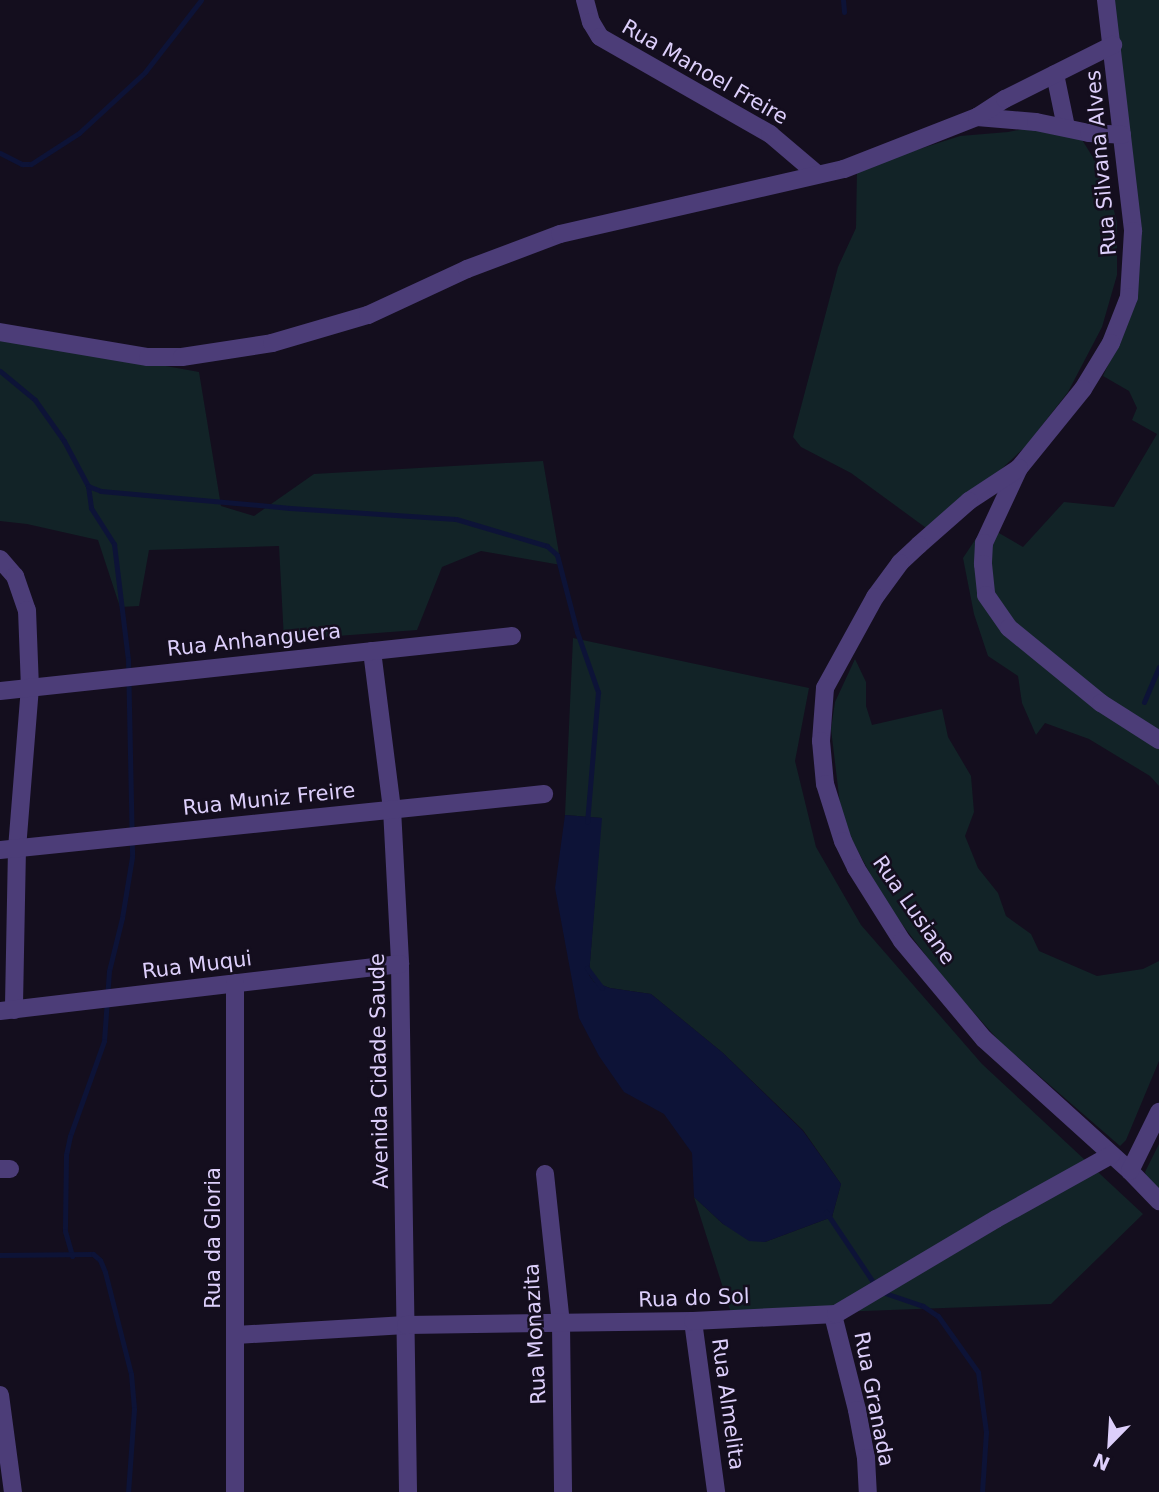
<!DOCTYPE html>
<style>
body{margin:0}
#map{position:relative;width:1159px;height:1492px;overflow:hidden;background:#140e1e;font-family:"DejaVu Sans",sans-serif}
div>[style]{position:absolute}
.green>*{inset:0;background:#122327}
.water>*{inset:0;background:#0d1337}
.stream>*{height:5px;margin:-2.5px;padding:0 2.5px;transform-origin:2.5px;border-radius:2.5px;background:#0d1337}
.minor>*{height:18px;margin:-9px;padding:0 9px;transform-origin:9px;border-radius:9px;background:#4c3d78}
span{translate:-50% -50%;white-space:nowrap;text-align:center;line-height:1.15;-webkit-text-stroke:5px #140e1e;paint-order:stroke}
.street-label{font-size:21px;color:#ddcffb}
.north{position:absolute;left:1075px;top:1408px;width:70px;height:70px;-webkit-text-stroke:5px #140e1e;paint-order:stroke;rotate:204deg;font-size:19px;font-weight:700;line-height:28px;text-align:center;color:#ddcffb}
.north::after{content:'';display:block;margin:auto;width:24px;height:32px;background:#ddcffb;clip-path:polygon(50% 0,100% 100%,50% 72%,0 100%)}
</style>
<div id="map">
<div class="green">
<i style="clip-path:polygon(1110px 0,1159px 0,1159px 786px,1150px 776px,1089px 739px,1045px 723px,1036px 735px,1022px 703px,1018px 676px,988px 656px,974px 614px,963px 558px,985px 525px,1023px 547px,1064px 502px,1114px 507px,1157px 434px,1132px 420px,1137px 408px,1129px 391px,1103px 376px,1126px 325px,1139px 272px,1136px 191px)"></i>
<i style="clip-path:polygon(1050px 124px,1081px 138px,1105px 177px,1117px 222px,1117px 275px,1102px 327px,1068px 392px,1026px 446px,933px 533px,851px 473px,801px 447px,793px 437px,838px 267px,856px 228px,857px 169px,960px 136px,1008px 132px)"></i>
<i style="clip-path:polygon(0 336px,199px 372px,221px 506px,254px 516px,314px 474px,543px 461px,561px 565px,481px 551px,442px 567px,417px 630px,284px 640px,279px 546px,149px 550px,139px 606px,120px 607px,98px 540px,27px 524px,0 521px)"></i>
<i style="clip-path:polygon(573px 638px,809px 688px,795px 761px,816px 847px,861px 925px,982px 1064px,1143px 1214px,1051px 1304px,732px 1316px,694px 1197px,723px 1224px,765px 1242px,832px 1217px,841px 1184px,803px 1130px,723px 1053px,651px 994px,610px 988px,594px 982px,589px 974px,601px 818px,565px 815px)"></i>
<i style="clip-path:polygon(855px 659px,866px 682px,866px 706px,872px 725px,942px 709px,948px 737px,971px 776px,974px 812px,965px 836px,978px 868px,998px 893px,1006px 916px,1031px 934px,1039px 951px,1097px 976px,1143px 969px,1159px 961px,1159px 1061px,1126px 1140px,1120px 1146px,1000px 1042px,944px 979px,885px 902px,842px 821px,831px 729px,835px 702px)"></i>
<i style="clip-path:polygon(1159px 1144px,1159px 1210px,1145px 1172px)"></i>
</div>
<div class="water">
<i style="clip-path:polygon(565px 815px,602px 818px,589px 975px,594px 982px,610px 988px,651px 994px,723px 1053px,803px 1131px,841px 1184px,832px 1217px,765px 1242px,749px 1241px,723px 1224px,694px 1197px,692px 1153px,664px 1114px,624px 1092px,599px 1056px,579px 1018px,555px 888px)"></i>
</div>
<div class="stream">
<i style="left:843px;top:0;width:12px;rotate:85deg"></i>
<i style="left:0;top:153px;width:25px;rotate:27deg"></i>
<i style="left:22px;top:164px;width:9px"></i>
<i style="left:31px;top:164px;width:57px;rotate:-32.9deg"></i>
<i style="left:79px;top:133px;width:90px;rotate:-42.7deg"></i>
<i style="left:145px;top:72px;width:91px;rotate:-52.1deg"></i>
<i style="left:0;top:371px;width:45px;rotate:39.6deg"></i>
<i style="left:35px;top:400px;width:50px;rotate:54.7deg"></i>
<i style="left:64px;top:441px;width:51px;rotate:61.9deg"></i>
<i style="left:88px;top:486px;width:22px;rotate:82deg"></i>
<i style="left:91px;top:508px;width:43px;rotate:57.4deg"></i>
<i style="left:114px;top:544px;width:116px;rotate:83.1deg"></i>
<i style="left:128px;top:659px;width:198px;rotate:88.8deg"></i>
<i style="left:132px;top:857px;width:62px;rotate:99.3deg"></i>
<i style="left:122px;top:918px;width:55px;rotate:103.8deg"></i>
<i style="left:109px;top:971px;width:70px;rotate:94.1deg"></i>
<i style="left:104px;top:1041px;width:101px;rotate:109.7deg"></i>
<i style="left:70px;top:1136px;width:19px;rotate:102deg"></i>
<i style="left:66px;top:1155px;width:76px;rotate:90.8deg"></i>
<i style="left:65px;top:1231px;width:26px;rotate:74deg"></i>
<i style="left:88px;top:486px;width:14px;rotate:21deg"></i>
<i style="left:101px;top:491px;width:190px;rotate:5.1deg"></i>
<i style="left:290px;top:508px;width:166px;rotate:3.8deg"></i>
<i style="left:456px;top:519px;width:95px;rotate:16.5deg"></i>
<i style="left:547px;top:546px;width:13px;rotate:42deg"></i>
<i style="left:557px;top:555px;width:80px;rotate:75.4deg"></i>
<i style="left:577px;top:632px;width:64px;rotate:70.7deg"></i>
<i style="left:598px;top:692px;width:130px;rotate:94.8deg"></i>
<i style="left:1144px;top:702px;width:38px;rotate:-67deg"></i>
<i style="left:587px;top:968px;width:25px;rotate:53deg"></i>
<i style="left:826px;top:1212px;width:88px;rotate:56.1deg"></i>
<i style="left:0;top:1255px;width:93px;rotate:-0.6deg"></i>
<i style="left:93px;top:1254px;width:9px;rotate:41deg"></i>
<i style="left:100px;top:1260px;width:13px;rotate:67deg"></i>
<i style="left:105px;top:1272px;width:105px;rotate:75.7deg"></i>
<i style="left:131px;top:1374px;width:35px;rotate:85deg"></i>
<i style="left:134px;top:1409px;width:83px;rotate:94.1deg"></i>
<i style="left:882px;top:1292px;width:43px;rotate:18.9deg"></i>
<i style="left:923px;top:1306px;width:18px;rotate:34deg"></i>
<i style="left:938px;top:1316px;width:69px;rotate:54.5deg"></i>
<i style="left:978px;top:1372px;width:61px;rotate:82.4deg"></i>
<i style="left:986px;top:1432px;width:60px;rotate:93.8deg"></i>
</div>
<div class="minor">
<i style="left:585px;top:0;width:23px;rotate:75deg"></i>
<i style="left:591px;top:22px;width:17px;rotate:59deg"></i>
<i style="left:600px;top:37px;width:196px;rotate:29.7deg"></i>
<i style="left:770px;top:134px;width:62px;rotate:40.4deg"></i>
<i style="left:1106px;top:0;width:233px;rotate:83.3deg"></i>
<i style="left:1133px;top:231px;width:66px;rotate:93.5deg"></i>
<i style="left:1129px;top:297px;width:49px;rotate:111.4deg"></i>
<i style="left:1111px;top:343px;width:54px;rotate:121.3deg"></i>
<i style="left:1083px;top:389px;width:102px;rotate:129deg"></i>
<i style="left:1019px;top:468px;width:83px;rotate:115deg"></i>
<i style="left:984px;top:543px;width:21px;rotate:93deg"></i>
<i style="left:983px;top:564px;width:31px;rotate:84deg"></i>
<i style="left:986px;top:595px;width:40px;rotate:55.1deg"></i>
<i style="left:1009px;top:628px;width:119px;rotate:39.2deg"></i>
<i style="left:1101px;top:703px;width:69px;rotate:32.5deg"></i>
<i style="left:1055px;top:74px;width:54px;rotate:78.3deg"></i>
<i style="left:977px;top:117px;width:59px;rotate:4.8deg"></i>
<i style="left:1036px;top:122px;width:54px;rotate:11.7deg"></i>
<i style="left:1089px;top:133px;width:33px;rotate:3deg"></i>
<i style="left:0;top:332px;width:150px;rotate:9.6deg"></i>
<i style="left:148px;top:357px;width:34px"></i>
<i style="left:182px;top:357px;width:91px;rotate:-8.8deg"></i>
<i style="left:272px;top:343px;width:100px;rotate:-16.3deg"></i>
<i style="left:368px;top:315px;width:109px;rotate:-24.9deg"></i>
<i style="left:467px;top:269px;width:99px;rotate:-20.6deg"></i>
<i style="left:560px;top:234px;width:291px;rotate:-12.9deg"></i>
<i style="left:844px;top:169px;width:143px;rotate:-21.4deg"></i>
<i style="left:977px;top:117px;width:33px;rotate:-33deg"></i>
<i style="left:1005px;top:99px;width:121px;rotate:-26.6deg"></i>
<i style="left:1019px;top:468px;width:60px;rotate:146.6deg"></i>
<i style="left:969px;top:501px;width:67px;rotate:138.7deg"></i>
<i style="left:919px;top:545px;width:26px;rotate:137deg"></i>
<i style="left:900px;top:563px;width:42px;rotate:126.3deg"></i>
<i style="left:875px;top:597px;width:104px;rotate:118.8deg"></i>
<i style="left:825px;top:688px;width:53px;rotate:94.3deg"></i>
<i style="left:821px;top:741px;width:43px;rotate:84.7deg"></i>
<i style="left:825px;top:784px;width:60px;rotate:72.5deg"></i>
<i style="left:843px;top:841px;width:30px;rotate:64deg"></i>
<i style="left:856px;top:868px;width:86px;rotate:57.8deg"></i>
<i style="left:902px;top:941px;width:128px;rotate:50.1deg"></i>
<i style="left:984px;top:1039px;width:197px;rotate:42.1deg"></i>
<i style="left:1130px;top:1171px;width:42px;rotate:46deg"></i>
<i style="left:0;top:559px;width:23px;rotate:49deg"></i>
<i style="left:15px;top:576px;width:36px;rotate:71deg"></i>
<i style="left:27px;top:610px;width:77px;rotate:87.8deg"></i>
<i style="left:30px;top:687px;width:162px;rotate:94.6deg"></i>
<i style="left:17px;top:848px;width:162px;rotate:91.1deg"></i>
<i style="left:372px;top:651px;width:159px;rotate:82.8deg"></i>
<i style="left:392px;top:809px;width:155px;rotate:87deg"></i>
<i style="left:400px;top:964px;width:528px;rotate:89.13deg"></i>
<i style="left:0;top:691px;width:515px;rotate:-6.13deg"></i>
<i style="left:0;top:850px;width:547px;rotate:-5.88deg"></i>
<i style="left:0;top:1011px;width:403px;rotate:-6.7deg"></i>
<i style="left:0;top:1169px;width:10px"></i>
<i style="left:1130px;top:1171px;width:66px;rotate:-63.8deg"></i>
<i style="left:545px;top:1174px;width:151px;rotate:83.9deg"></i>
<i style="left:561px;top:1324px;width:168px;rotate:89.3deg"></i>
<i style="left:833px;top:1315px;width:98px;rotate:75.8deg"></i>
<i style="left:857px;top:1410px;width:49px;rotate:79.4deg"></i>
<i style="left:866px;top:1458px;width:34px;rotate:87deg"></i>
<i style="left:693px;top:1321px;width:173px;rotate:82.3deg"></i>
<i style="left:236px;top:1335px;width:170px;rotate:-3.4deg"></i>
<i style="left:406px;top:1325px;width:287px;rotate:-0.8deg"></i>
<i style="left:693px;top:1321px;width:143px;rotate:-2.8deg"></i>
<i style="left:836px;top:1314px;width:186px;rotate:-30.7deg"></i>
<i style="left:996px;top:1219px;width:132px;rotate:-29.1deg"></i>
<i style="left:0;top:1395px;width:98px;rotate:82.4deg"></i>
<i style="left:235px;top:1492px;width:509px;rotate:-90deg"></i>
</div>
<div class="street-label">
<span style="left:705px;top:72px;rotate:30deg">Rua Manoel Freire</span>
<span style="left:1101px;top:163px;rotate:-95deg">Rua Silvana Alves</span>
<span style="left:254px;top:640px;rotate:-6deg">Rua Anhanguera</span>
<span style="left:269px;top:799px;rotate:-6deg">Rua Muniz Freire</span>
<span style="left:914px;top:910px;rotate:55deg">Rua Lusiane</span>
<span style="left:197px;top:965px;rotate:-7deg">Rua Muqui</span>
<span style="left:379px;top:1071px;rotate:-91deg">Avenida Cidade Saude</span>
<span style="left:213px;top:1238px;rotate:-90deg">Rua da Gloria</span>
<span style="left:694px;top:1298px;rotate:-2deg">Rua do Sol</span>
<span style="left:535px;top:1334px;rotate:-93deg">Rua Monazita</span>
<span style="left:874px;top:1399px;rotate:79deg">Rua Granada</span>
<span style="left:728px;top:1404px;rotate:82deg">Rua Almelita</span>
</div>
<div class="north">N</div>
</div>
